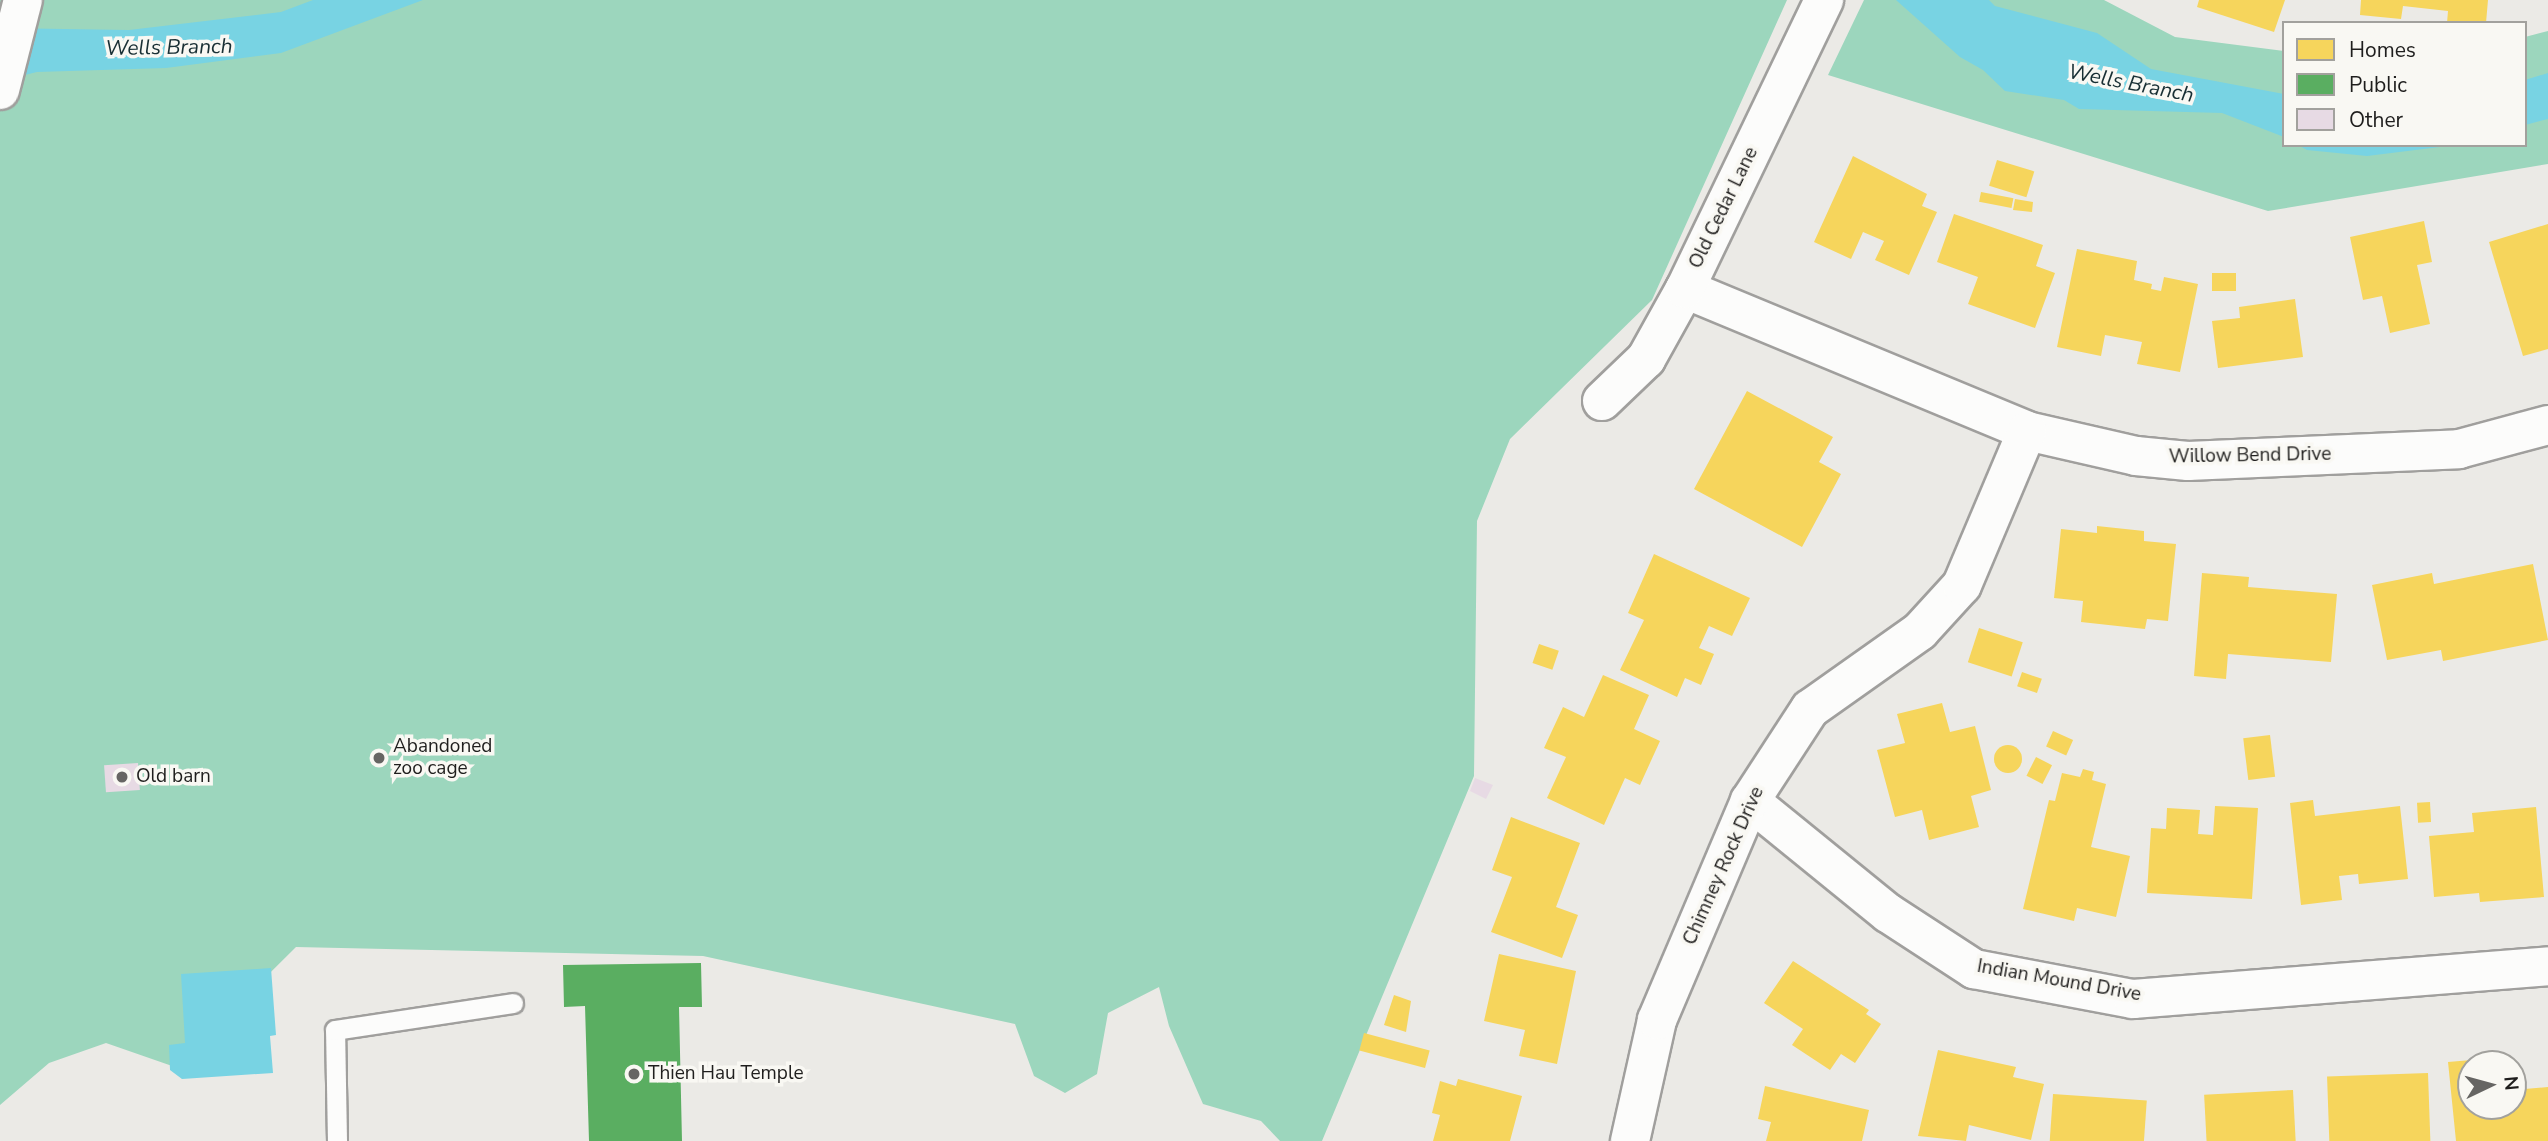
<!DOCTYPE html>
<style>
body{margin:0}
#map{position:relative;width:2548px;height:1141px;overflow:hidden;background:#ebeae6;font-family:"Nunito Sans",sans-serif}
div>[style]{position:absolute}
.forest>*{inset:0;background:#9cd6bd}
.water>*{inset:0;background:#78d3e3}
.homes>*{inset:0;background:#f6d55c;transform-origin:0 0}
.round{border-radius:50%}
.public>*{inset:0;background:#5aae61}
.building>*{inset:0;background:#e7dae4;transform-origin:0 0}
.roads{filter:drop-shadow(2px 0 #a09f9d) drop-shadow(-2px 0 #a09f9d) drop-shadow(0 2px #a09f9d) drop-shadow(0 -2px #a09f9d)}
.service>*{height:19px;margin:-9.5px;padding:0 9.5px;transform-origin:9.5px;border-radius:9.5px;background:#fcfcfb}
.minor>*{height:38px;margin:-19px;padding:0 19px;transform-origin:19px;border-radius:19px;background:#fcfcfb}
.dots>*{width:19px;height:19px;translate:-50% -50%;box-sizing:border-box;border:4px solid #f9f8f3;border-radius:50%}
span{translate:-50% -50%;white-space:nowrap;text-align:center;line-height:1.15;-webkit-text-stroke:7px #f9f8f3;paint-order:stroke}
.street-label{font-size:19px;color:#1f1e1d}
.poi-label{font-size:19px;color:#1f1e1d}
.left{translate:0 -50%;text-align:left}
.water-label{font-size:21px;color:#192f34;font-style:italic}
.legend{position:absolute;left:2282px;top:21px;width:245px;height:126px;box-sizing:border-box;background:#f9f8f3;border:2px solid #a2a19d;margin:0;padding:9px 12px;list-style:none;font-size:21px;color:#1f1e1d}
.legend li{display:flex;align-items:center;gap:14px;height:35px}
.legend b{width:35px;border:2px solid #a2a19d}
.north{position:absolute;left:2457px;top:1050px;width:70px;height:70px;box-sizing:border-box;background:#f9f8f3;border:2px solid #a2a19d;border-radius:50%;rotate:85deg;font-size:19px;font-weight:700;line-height:28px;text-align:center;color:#1f1e1d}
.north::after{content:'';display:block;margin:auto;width:24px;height:32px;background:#666563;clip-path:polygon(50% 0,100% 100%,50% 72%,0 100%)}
</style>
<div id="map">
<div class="forest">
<i style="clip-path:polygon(0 0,1787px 0,1652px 300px,1510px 439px,1477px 521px,1474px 776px,1322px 1141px,1280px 1141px,1261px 1121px,1203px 1104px,1169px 1026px,1159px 987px,1108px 1013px,1097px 1074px,1065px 1093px,1034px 1076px,1015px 1024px,703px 956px,296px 947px,175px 1067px,106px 1043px,49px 1063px,0 1105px)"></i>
<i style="clip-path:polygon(1864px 0,2104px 0,2175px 37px,2284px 51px,2284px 145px,2525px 145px,2525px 37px,2548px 31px,2548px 164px,2268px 211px,1828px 75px)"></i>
</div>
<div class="water">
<i style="clip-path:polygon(313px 0,423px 0,281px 53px,166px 68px,37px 72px,0 81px,0 28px,129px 30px,281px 12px)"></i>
<i style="clip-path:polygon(1896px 0,1989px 0,1995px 6px,2097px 33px,2151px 69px,2284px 94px,2284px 137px,2222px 113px,2079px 109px,2064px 100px,2005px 91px,1983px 70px,1960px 57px)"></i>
<i style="clip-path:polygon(2548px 73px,2548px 119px,2525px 125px,2525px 80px)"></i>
<i style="clip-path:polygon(2298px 145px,2456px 145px,2367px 156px,2307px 150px)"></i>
<i style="clip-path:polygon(271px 968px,276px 1035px,270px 1036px,273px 1073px,182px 1079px,170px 1070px,169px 1045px,185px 1043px,181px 974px)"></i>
</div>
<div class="homes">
<i style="clip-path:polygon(2199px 0,2285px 0,2274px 32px,2197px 7px)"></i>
<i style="clip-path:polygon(2361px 0,2488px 0,2486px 23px,2447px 23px,2448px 11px,2403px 6px,2401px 19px,2360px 15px)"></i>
<i style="clip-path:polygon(1853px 156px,1927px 194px,1922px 206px,1937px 212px,1909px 275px,1875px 260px,1884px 241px,1863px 232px,1851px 259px,1814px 242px)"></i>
<i style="left:1997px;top:160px;width:39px;height:27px;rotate:17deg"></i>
<i style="left:1981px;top:192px;width:33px;height:10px;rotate:11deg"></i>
<i style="clip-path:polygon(2015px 199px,2033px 202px,2032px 212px,2013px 210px)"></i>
<i style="clip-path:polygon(1954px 214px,2043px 245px,2036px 266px,2055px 273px,2035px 328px,1968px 304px,1978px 277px,1937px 262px)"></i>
<i style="clip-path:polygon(2424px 221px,2432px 262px,2417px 265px,2430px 324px,2390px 333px,2382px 296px,2363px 300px,2350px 237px)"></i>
<i style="clip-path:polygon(2548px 224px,2548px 349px,2523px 356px,2489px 242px)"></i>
<i style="clip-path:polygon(2077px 249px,2137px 261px,2134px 280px,2152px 284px,2151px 289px,2161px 291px,2164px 277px,2198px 284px,2180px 372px,2137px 364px,2142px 342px,2105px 335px,2101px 356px,2057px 347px)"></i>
<i style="left:2212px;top:273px;width:24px;height:18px"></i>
<i style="clip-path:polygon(2295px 299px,2303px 357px,2218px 368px,2212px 321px,2240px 318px,2239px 307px)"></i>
<i style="clip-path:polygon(1747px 391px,1833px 437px,1819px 462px,1841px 474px,1802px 547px,1694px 489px)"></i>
<i style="clip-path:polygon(2097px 526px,2144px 531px,2144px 541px,2176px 544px,2168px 621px,2147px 619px,2145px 629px,2081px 622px,2083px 601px,2054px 598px,2061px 529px,2097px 533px)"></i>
<i style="clip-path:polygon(1654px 554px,1750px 598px,1732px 636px,1709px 626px,1699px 648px,1714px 654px,1701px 685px,1685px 678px,1677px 697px,1620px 670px,1644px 620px,1628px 613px)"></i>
<i style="clip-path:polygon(2533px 564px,2548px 640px,2443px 661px,2441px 650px,2387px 660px,2372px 585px,2432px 573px,2434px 584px)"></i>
<i style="clip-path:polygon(2202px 573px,2249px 577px,2248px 587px,2337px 594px,2331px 662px,2228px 654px,2226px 679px,2194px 676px)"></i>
<i style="left:1979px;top:628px;width:46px;height:36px;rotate:18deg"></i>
<i style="left:1539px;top:644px;width:21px;height:20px;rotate:19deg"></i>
<i style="left:2022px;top:672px;width:21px;height:15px;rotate:19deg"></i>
<i style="clip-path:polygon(1603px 675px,1649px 695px,1634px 729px,1660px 741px,1640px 785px,1625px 778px,1604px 825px,1547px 798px,1566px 757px,1544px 748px,1563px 707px,1584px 717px)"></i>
<i style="clip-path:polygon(1942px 703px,1950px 732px,1975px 726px,1991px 790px,1971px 796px,1979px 827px,1929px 840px,1922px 810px,1895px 817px,1877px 750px,1905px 743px,1897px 714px)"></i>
<i style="left:2053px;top:731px;width:22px;height:17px;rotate:24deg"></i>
<i style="left:2270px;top:735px;width:42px;height:27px;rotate:83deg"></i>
<i class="round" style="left:1994px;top:745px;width:28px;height:28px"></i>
<i style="left:2036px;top:757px;width:18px;height:21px;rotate:27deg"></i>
<i style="clip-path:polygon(2083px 769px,2094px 772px,2092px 780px,2106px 784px,2091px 847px,2130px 856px,2116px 917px,2077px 908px,2074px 921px,2023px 909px,2049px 800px,2055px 801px,2062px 773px,2080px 777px)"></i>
<i style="clip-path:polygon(2313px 800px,2315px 816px,2400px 806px,2408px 879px,2359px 884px,2358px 874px,2339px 876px,2342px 900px,2301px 905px,2290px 803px)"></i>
<i style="left:2430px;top:802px;width:20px;height:13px;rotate:87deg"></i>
<i style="clip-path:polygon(2215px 806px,2258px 808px,2252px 899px,2147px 893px,2151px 828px,2166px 829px,2167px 808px,2200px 810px,2198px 834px,2213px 835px)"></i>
<i style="clip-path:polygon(2536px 807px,2544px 897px,2480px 902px,2479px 893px,2434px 897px,2429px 836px,2474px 832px,2472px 813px)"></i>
<i style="clip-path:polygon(1511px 817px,1580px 843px,1556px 907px,1578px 915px,1562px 958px,1491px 932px,1512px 877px,1492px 870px)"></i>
<i style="clip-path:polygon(1499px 954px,1576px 971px,1557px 1064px,1519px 1056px,1525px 1030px,1484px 1021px)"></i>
<i style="clip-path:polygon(1793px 961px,1869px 1010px,1866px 1014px,1881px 1024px,1855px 1063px,1841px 1054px,1830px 1070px,1792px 1045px,1803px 1029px,1764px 1003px)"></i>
<i style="clip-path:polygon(1394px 995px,1411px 1001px,1406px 1032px,1384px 1025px)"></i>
<i style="left:1364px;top:1033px;width:68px;height:18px;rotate:15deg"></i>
<i style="clip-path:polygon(1938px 1050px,2016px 1067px,2013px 1077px,2044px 1084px,2031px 1140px,1969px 1125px,1966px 1141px,1918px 1136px)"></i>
<i style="clip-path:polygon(2495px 1058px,2496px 1064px,2471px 1064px,2471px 1106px,2513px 1106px,2513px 1090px,2548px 1087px,2548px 1141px,2456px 1141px,2448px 1062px)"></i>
<i style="left:2428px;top:1073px;width:68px;height:101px;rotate:88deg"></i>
<i style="clip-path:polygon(1458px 1079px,1522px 1096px,1510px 1141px,1433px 1141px,1440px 1115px,1432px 1113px,1440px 1081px,1456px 1086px)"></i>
<i style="clip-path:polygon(1765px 1086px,1869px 1110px,1862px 1141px,1766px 1141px,1771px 1122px,1758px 1119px)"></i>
<i style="left:2293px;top:1090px;width:51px;height:89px;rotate:87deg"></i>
<i style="left:2053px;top:1094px;width:94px;height:47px;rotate:4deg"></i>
</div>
<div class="public">
<i style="clip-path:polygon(701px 963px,702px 1007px,679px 1007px,682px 1141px,589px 1141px,585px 1006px,564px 1007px,563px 965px)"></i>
</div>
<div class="building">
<i style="left:138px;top:763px;width:27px;height:34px;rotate:86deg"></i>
<i style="clip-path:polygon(1475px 778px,1493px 785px,1486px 799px,1470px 791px)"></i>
</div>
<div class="roads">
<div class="service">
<i style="left:337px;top:1141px;width:111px;rotate:-91deg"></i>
<i style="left:335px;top:1030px;width:180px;rotate:-8.6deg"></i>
</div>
<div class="minor">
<i style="left:0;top:90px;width:93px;rotate:-75.7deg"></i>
<i style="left:1685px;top:289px;width:370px;rotate:22.5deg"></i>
<i style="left:2027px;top:431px;width:112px;rotate:12.9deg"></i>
<i style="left:2136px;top:456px;width:52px;rotate:5.5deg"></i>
<i style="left:2188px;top:461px;width:271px;rotate:-2.5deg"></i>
<i style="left:2459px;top:449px;width:92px;rotate:-15.1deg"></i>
<i style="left:1602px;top:401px;width:61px;rotate:-43.7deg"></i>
<i style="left:1646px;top:359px;width:80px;rotate:-60.9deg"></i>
<i style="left:1685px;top:289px;width:321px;rotate:-64.3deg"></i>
<i style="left:1750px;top:801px;width:178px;rotate:39.1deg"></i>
<i style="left:1888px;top:913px;width:103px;rotate:33.1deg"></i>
<i style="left:1974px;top:969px;width:162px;rotate:10.7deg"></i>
<i style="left:2133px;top:999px;width:416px;rotate:-4.5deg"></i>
<i style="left:1630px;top:1141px;width:124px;rotate:-77.4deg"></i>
<i style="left:1657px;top:1020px;width:238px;rotate:-67deg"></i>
<i style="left:1750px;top:801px;width:110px;rotate:-56.9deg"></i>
<i style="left:1810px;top:709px;width:135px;rotate:-35.3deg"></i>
<i style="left:1920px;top:631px;width:62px;rotate:-47.6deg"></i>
<i style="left:1962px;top:585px;width:167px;rotate:-67.1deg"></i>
</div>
</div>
<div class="dots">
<i style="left:379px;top:758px;background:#666563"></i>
<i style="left:122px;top:777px;background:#666563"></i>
<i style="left:634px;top:1074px;background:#666563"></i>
</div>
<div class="street-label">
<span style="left:1724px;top:208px;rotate:-64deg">Old Cedar Lane</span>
<span style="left:2250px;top:456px;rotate:-1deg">Willow Bend Drive</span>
<span style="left:1724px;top:866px;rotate:-66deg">Chimney Rock Drive</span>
<span style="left:2059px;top:981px;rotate:10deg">Indian Mound Drive</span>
</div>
<div class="poi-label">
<span class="left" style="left:393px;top:758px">Abandoned<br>zoo cage</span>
<span class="left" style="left:136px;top:777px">Old barn</span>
<span class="left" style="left:648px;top:1074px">Thien Hau Temple</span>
</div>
<div class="water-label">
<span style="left:169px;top:47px;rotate:-1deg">Wells Branch</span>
<span style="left:2131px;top:83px;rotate:11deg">Wells Branch</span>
</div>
<ul class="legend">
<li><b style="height:19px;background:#f6d55c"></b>Homes</li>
<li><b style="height:19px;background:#5aae61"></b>Public</li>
<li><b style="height:19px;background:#e7dae4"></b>Other</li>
</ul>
<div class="north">N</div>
</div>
